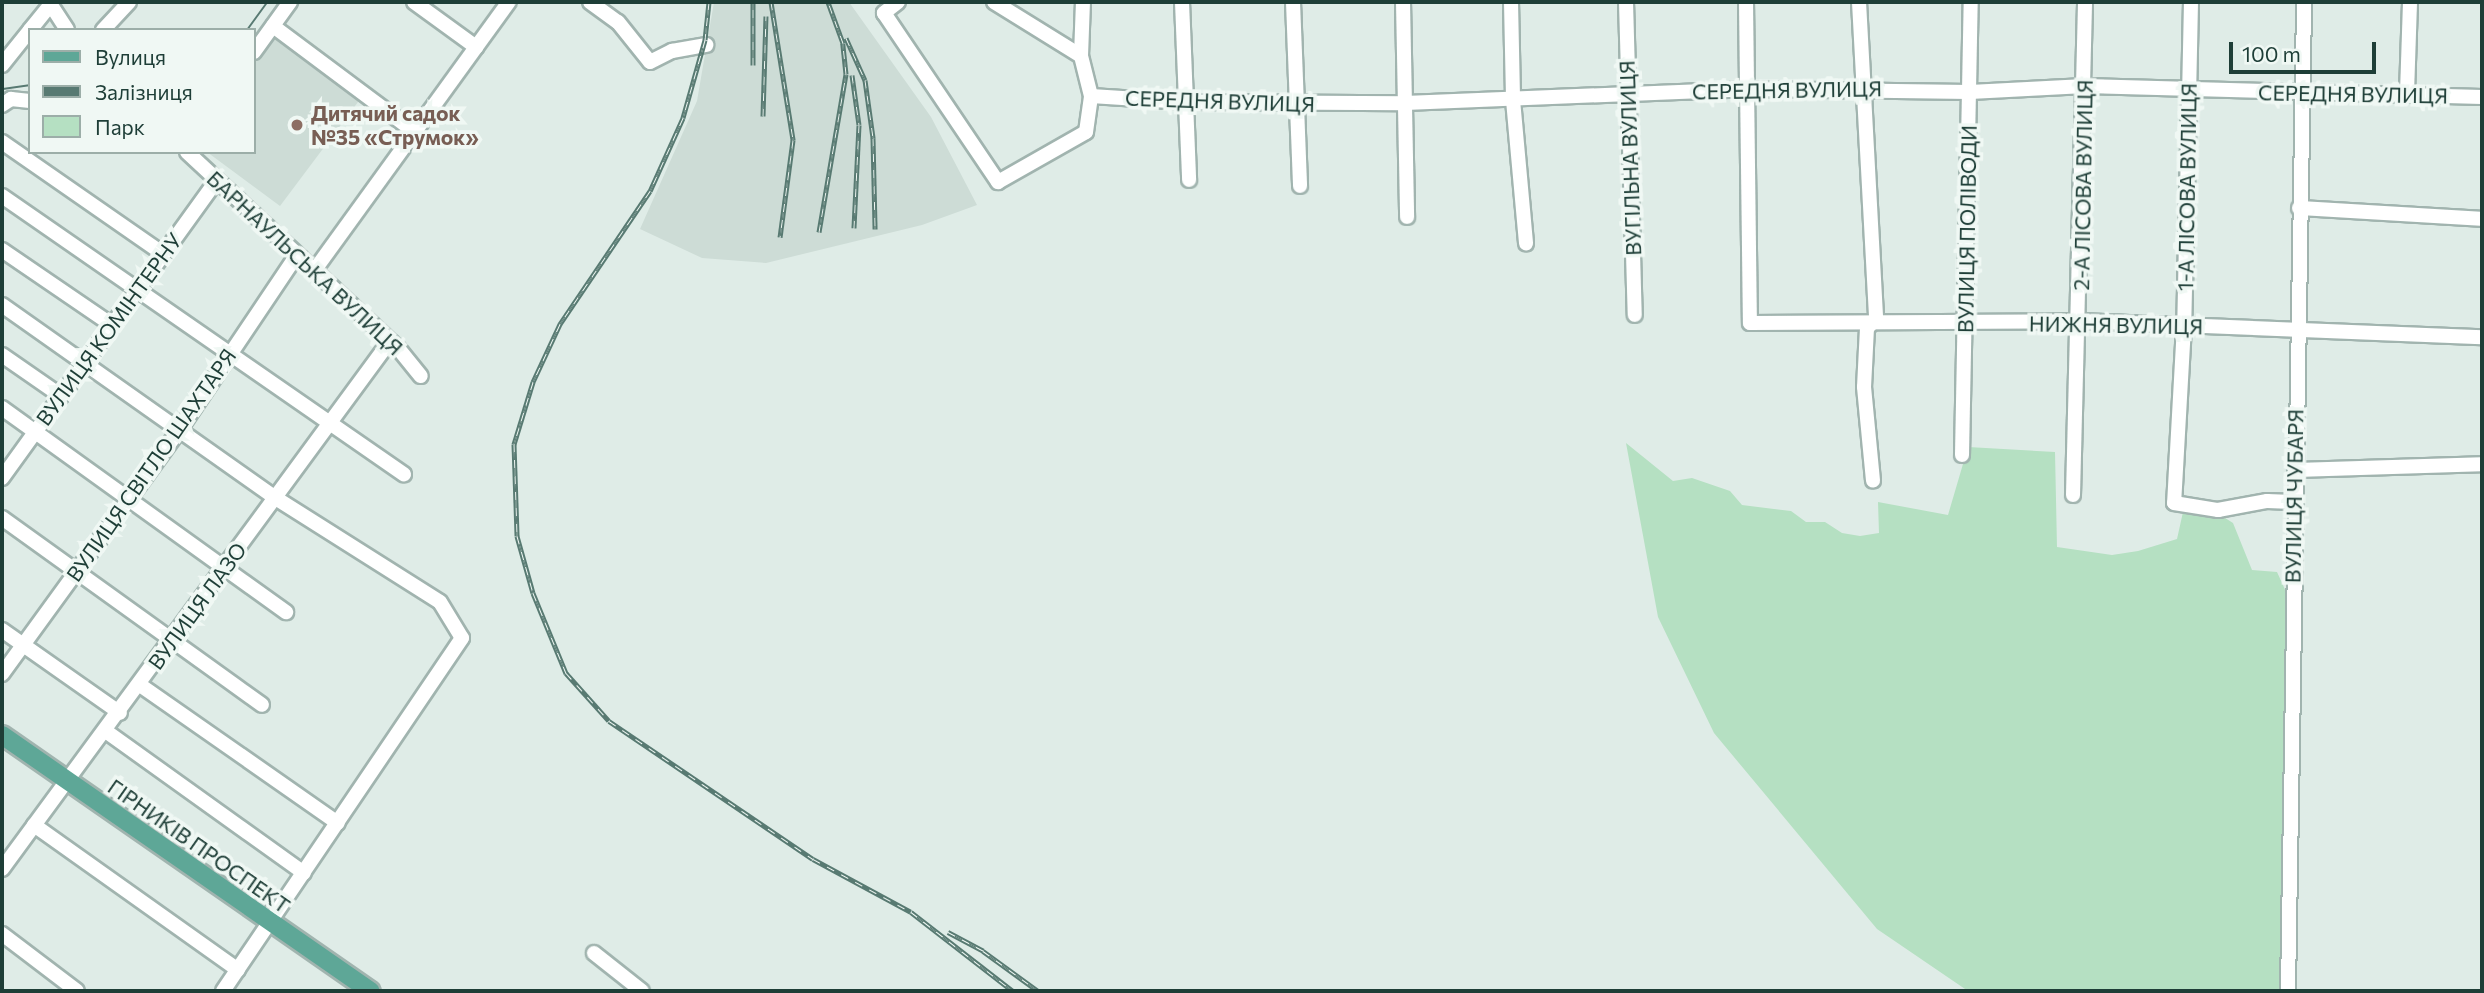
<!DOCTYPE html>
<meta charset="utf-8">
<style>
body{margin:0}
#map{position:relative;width:2484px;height:993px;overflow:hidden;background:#dfece7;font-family:Commissioner,sans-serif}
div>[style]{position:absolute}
.built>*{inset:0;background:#cddcd6}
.green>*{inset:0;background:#b5e0c2}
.roads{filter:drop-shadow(2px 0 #a1b4af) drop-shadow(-2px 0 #a1b4af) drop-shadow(0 2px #a1b4af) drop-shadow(0 -2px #a1b4af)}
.minor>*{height:14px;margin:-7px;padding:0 7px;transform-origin:7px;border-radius:7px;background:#fff}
.major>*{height:18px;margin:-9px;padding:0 9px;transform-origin:9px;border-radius:9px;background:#5ea797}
.tram>*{height:2px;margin:-1px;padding:0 1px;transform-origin:1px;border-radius:1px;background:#587a72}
.rail>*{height:5px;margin-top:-2.5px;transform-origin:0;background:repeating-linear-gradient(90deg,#f0f8f4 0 8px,#587a72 0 16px);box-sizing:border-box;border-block:2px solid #587a72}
.dots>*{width:19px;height:19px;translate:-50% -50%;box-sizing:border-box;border:4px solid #f0f8f4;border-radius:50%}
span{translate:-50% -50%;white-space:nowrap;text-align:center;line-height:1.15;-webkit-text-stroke:7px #f0f8f4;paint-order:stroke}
.street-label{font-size:21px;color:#1e3e37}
.education-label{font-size:21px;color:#785e54;font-weight:700}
.left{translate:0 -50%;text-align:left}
.frame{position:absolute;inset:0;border:4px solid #1e3e37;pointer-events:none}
.legend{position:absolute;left:28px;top:28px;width:228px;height:126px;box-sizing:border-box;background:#f0f8f4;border:2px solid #9caea8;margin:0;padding:9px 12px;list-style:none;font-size:21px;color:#1e3e37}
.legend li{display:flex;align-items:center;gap:14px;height:35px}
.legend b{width:35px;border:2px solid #9caea8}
.scale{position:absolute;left:2229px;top:42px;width:147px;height:32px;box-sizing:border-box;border:4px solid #1e3e37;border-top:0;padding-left:9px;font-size:21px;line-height:24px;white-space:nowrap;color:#1e3e37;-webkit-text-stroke:5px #f0f8f4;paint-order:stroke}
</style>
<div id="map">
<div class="built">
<i style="clip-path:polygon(714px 2px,849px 2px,931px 117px,977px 205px,922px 225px,766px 263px,702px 258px,640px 229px,697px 101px)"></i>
<i style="clip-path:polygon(276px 35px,361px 98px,280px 206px,207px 152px,254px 152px,254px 64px)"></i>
</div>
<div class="green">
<i style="clip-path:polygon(1626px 443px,1673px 481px,1692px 478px,1730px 491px,1742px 505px,1791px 511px,1806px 522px,1825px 522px,1842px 533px,1860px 536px,1879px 533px,1878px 502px,1948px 515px,1968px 447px,2055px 452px,2057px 547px,2112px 555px,2138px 551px,2177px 539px,2183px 512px,2222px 516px,2233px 523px,2252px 570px,2277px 572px,2288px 596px,2281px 991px,1968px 991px,1877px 929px,1714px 733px,1658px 617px)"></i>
</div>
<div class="roads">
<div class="minor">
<i style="left:49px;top:2px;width:33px;rotate:57deg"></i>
<i style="left:414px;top:2px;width:77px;rotate:36deg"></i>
<i style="left:590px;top:2px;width:34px;rotate:36deg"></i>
<i style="left:618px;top:22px;width:51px;rotate:51.3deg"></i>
<i style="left:650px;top:62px;width:25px;rotate:-27deg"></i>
<i style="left:672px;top:51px;width:35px;rotate:-10deg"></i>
<i style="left:898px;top:2px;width:18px;rotate:142deg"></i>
<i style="left:884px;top:13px;width:204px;rotate:56deg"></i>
<i style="left:998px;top:182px;width:101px;rotate:-29.6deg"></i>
<i style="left:1086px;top:132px;width:36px;rotate:-82deg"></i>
<i style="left:1091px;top:96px;width:41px;rotate:-104deg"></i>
<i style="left:1081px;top:56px;width:54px;rotate:-87.9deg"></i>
<i style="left:994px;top:2px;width:102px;rotate:31.8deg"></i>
<i style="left:1182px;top:2px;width:178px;rotate:87.7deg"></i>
<i style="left:1293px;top:2px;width:184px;rotate:87.8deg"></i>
<i style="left:1403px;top:2px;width:215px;rotate:88.9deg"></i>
<i style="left:1511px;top:2px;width:98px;rotate:88.8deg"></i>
<i style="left:1513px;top:100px;width:144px;rotate:84.8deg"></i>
<i style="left:1626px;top:2px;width:313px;rotate:88.4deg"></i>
<i style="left:1746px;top:2px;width:321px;rotate:89.3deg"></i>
<i style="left:1750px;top:323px;width:330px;rotate:-0.3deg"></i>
<i style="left:2080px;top:321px;width:402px;rotate:2.3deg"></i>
<i style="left:1859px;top:2px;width:317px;rotate:86.9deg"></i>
<i style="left:1876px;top:319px;width:13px;rotate:135deg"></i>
<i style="left:1867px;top:328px;width:59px;rotate:92.9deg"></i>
<i style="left:1864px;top:387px;width:94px;rotate:84.5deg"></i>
<i style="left:2191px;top:2px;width:324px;rotate:91.2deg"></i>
<i style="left:2184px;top:326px;width:177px;rotate:93.2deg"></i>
<i style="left:2174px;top:503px;width:45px;rotate:9deg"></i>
<i style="left:2218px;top:510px;width:50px;rotate:-10.4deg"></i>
<i style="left:2267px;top:501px;width:26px;rotate:2deg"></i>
<i style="left:273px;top:26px;width:179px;rotate:36.8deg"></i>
<i style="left:30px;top:30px;width:32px;rotate:-51deg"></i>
<i style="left:103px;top:30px;width:38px;rotate:-47deg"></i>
<i style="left:254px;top:52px;width:62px;rotate:-54.2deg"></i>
<i style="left:2px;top:65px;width:45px;rotate:-51.3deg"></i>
<i style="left:2407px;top:93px;width:91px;rotate:-88.1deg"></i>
<i style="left:1091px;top:96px;width:94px;rotate:3.7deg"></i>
<i style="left:1185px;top:102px;width:220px;rotate:0.3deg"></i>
<i style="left:1405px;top:103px;width:342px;rotate:-2.3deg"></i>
<i style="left:1747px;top:89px;width:223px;rotate:0.8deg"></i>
<i style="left:1970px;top:92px;width:115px;rotate:-3deg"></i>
<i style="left:2085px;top:86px;width:397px;rotate:1.6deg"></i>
<i style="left:2px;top:105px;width:11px;rotate:-34deg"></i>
<i style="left:11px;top:99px;width:19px;rotate:6deg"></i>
<i style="left:2px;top:142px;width:196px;rotate:34.8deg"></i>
<i style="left:187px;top:152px;width:288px;rotate:42.9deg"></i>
<i style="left:398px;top:348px;width:36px;rotate:51deg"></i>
<i style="left:2px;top:196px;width:489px;rotate:34.7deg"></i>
<i style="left:2299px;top:208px;width:183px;rotate:3.4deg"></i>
<i style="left:2px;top:250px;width:133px;rotate:34.3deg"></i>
<i style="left:314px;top:271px;width:332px;rotate:-54.1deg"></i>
<i style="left:2px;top:305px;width:333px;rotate:35.2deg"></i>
<i style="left:274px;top:497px;width:196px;rotate:32.3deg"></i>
<i style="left:440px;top:602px;width:42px;rotate:58.6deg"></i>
<i style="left:462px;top:638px;width:426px;rotate:124.1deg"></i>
<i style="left:2px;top:355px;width:72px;rotate:34.8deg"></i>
<i style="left:2px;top:408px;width:350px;rotate:35.7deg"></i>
<i style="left:1962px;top:455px;width:453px;rotate:-88.9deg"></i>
<i style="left:2295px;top:470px;width:187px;rotate:-1.8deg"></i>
<i style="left:2px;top:478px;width:366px;rotate:-54.2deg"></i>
<i style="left:2073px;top:495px;width:493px;rotate:-88.6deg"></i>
<i style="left:2px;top:518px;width:320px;rotate:35.7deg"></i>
<i style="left:2px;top:630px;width:144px;rotate:35.1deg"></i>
<i style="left:2px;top:674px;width:303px;rotate:-54deg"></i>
<i style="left:180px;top:429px;width:210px;rotate:-56.1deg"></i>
<i style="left:140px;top:685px;width:241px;rotate:34.9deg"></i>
<i style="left:107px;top:732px;width:242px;rotate:35.6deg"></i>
<i style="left:34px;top:825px;width:250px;rotate:35.4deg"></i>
<i style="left:2px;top:869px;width:655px;rotate:-53.69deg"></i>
<i style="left:2px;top:934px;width:94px;rotate:37.2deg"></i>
<i style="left:594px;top:953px;width:61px;rotate:38.4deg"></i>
<i style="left:2288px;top:991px;width:989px;rotate:-89.07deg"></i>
</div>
<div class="major">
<i style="left:2px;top:735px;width:449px;rotate:34.8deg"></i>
</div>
</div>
<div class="tram">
<i style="left:247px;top:30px;width:34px;rotate:-54deg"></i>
<i style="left:2px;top:89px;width:28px;rotate:-8deg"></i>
</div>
<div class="rail">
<i style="left:709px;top:2px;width:38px;rotate:96deg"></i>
<i style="left:705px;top:40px;width:81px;rotate:105.8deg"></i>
<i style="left:683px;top:118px;width:80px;rotate:114.3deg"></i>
<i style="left:650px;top:191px;width:161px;rotate:124.1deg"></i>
<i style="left:560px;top:324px;width:64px;rotate:115deg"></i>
<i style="left:533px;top:382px;width:65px;rotate:107deg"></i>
<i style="left:514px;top:444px;width:92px;rotate:88.1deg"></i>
<i style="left:517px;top:536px;width:59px;rotate:74.3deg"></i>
<i style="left:533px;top:593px;width:87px;rotate:67.6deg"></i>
<i style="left:566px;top:673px;width:64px;rotate:48.1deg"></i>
<i style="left:609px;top:721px;width:246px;rotate:34.1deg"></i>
<i style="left:813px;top:859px;width:111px;rotate:28.4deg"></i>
<i style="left:911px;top:912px;width:129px;rotate:37.8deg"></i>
<i style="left:771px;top:2px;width:140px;rotate:80.9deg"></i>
<i style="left:793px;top:140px;width:98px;rotate:97.6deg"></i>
<i style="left:846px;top:38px;width:46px;rotate:65.7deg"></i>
<i style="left:865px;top:80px;width:59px;rotate:82.1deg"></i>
<i style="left:873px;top:138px;width:91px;rotate:88.7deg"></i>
<i style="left:753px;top:65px;width:63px;rotate:-90deg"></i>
<i style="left:852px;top:75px;width:50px;rotate:82deg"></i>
<i style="left:859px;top:125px;width:103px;rotate:92.8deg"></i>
<i style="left:763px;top:116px;width:100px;rotate:-88.3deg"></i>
<i style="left:819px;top:232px;width:160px;rotate:-80.3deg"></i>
<i style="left:846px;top:74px;width:31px;rotate:-96deg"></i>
<i style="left:843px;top:43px;width:44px;rotate:-110.1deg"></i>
<i style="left:948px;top:932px;width:40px;rotate:28deg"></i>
<i style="left:983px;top:951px;width:68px;rotate:36deg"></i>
</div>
<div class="dots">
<i style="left:297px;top:125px;background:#8d6e63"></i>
</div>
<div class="street-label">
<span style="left:1787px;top:90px;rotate:-1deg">СЕРЕДНЯ ВУЛИЦЯ</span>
<span style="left:2353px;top:94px;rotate:1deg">СЕРЕДНЯ ВУЛИЦЯ</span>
<span style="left:1220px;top:101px;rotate:2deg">СЕРЕДНЯ ВУЛИЦЯ</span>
<span style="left:1630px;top:158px;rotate:-92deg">ВУГІЛЬНА ВУЛИЦЯ</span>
<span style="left:2083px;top:185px;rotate:-89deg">2-А ЛІСОВА ВУЛИЦЯ</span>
<span style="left:2187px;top:187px;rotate:-89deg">1-А ЛІСОВА ВУЛИЦЯ</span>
<span style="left:1967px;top:229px;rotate:-89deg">ВУЛИЦЯ ПОЛІВОДИ</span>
<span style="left:305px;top:263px;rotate:43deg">БАРНАУЛЬСЬКА ВУЛИЦЯ</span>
<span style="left:2116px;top:325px;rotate:1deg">НИЖНЯ ВУЛИЦЯ</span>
<span style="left:109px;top:329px;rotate:-54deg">ВУЛИЦЯ КОМІНТЕРНУ</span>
<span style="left:151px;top:465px;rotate:-55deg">ВУЛИЦЯ СВІТЛО ШАХТАРЯ</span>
<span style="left:2294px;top:496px;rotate:-89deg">ВУЛИЦЯ ЧУБАРЯ</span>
<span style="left:197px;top:606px;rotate:-54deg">ВУЛИЦЯ ЛАЗО</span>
<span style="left:199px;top:846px;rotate:35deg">ГІРНИКІВ ПРОСПЕКТ</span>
</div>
<div class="education-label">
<span class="left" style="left:311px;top:125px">Дитячий садок<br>№35 «Струмок»</span>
</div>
<div class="frame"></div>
<ul class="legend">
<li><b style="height:9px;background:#5ea797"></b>Вулиця</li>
<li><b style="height:9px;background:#587a72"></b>Залізниця</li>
<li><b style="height:19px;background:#b5e0c2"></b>Парк</li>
</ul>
<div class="scale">100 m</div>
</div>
